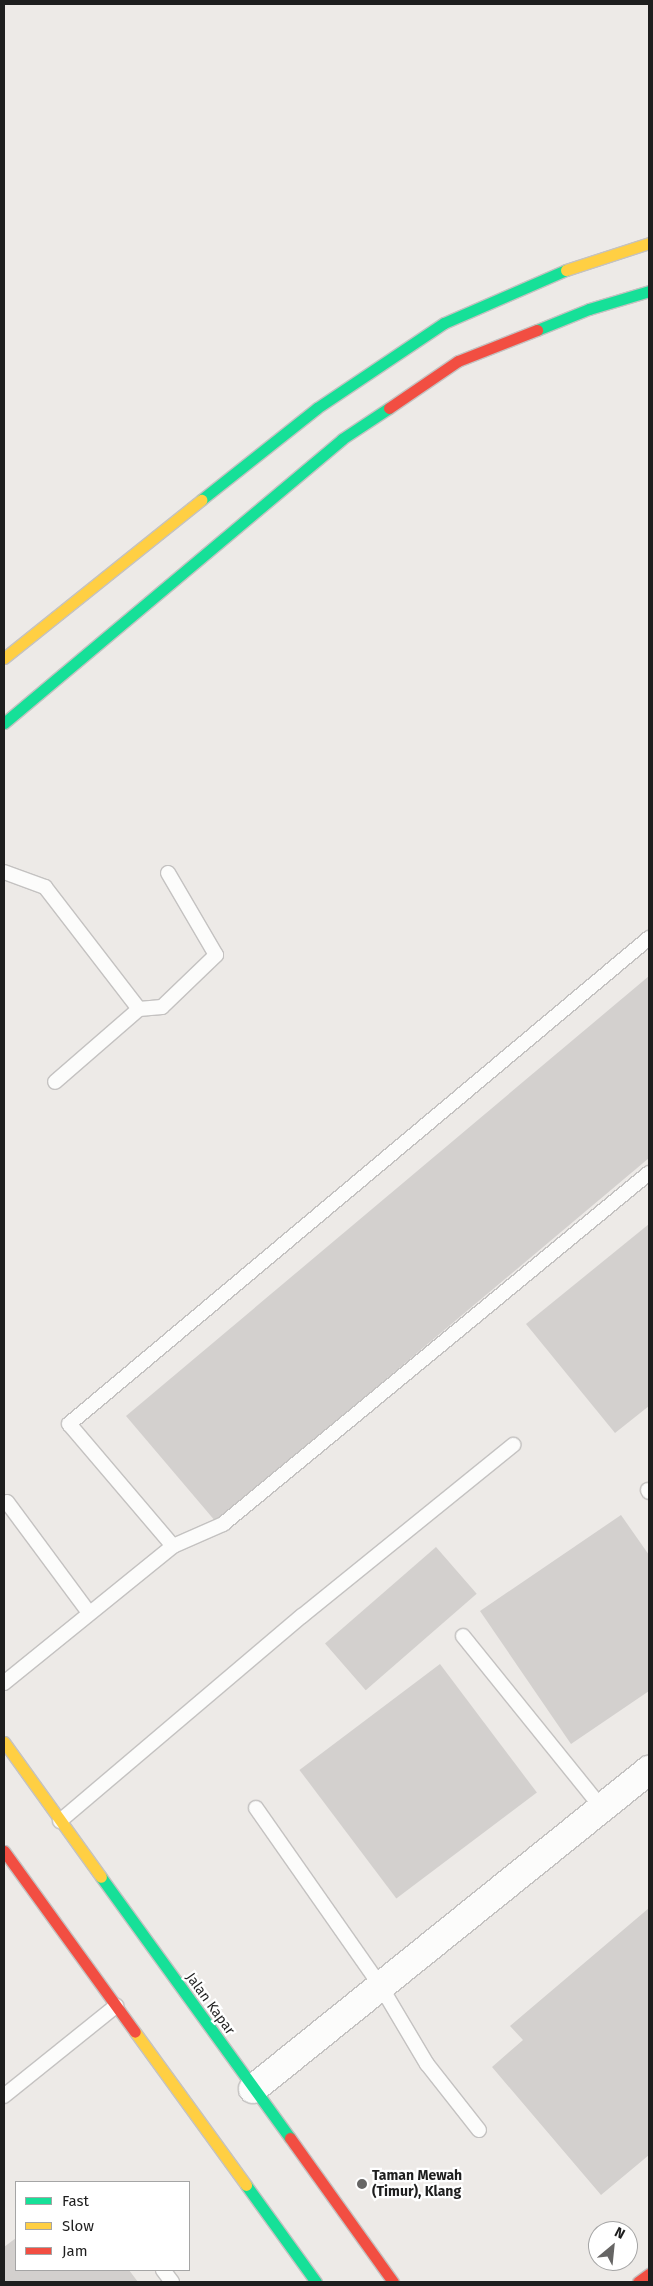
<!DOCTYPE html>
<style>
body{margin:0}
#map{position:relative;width:653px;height:2286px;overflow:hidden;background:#edeae7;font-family:"Fira Sans",sans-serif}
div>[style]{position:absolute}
.building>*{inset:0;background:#d3d0ce;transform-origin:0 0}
.roads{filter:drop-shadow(1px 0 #c4c2c1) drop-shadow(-1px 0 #c4c2c1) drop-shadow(0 1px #c4c2c1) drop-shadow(0 -1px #c4c2c1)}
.lane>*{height:14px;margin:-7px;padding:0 7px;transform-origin:7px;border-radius:7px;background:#fcfcfb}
.street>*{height:28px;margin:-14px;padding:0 14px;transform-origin:14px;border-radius:14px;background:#fcfcfb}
.fast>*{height:11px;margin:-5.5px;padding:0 5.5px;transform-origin:5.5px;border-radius:5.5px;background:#16e098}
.slow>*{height:11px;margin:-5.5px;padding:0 5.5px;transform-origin:5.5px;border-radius:5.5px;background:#ffcf43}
.jam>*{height:11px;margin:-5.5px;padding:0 5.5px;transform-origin:5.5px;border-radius:5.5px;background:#f24e42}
.dots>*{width:14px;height:14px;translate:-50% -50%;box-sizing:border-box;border:2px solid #fff;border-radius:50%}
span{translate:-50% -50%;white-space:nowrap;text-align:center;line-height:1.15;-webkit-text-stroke:4.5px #fff;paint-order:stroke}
.street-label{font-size:14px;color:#1e1e1e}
.poi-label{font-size:14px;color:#1e1e1e;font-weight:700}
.left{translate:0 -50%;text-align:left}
.frame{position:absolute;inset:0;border:5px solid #1e1e1e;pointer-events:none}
.legend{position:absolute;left:15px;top:2181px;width:175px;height:90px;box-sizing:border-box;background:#fff;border:1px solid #a5a5a5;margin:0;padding:6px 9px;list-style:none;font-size:15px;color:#1e1e1e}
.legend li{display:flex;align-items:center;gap:10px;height:25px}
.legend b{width:25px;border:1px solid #a5a5a5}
.north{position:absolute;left:588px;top:2221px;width:50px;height:50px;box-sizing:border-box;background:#fff;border:1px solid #a5a5a5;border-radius:50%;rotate:28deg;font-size:14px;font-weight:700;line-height:20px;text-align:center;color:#1e1e1e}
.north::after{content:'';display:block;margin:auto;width:18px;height:22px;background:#666564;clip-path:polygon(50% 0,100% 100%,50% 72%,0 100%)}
</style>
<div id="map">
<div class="building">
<i style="clip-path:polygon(649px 976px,649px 1158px,216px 1522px,126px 1416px)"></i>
<i style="clip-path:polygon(649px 1224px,649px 1406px,615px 1433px,526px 1324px)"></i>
<i style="clip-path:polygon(621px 1515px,649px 1555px,649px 1691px,571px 1744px,480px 1611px)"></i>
<i style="left:436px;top:1547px;width:62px;height:147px;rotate:49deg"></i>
<i style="left:440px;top:1664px;width:161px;height:176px;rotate:53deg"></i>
<i style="clip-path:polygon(649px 1908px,649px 2155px,601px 2195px,492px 2067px,523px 2040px,510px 2026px)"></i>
<i style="clip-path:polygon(16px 2238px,16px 2270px,129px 2270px,138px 2282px,4px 2282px,4px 2247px)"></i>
</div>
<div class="roads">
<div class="lane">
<i style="left:4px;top:872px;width:44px;rotate:20.1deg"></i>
<i style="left:45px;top:887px;width:154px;rotate:52.4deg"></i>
<i style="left:139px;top:1009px;width:111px;rotate:139deg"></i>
<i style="left:139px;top:1009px;width:23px;rotate:-5deg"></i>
<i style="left:162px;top:1007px;width:75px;rotate:-43.9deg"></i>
<i style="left:216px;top:955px;width:95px;rotate:-120.3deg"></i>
<i style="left:648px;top:1490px;width:2px;rotate:63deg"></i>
<i style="left:7px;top:1502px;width:138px;rotate:53.5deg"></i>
<i style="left:173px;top:1546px;width:160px;rotate:-130.4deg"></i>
<i style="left:69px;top:1424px;width:757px;rotate:-39.96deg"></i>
<i style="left:463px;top:1636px;width:221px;rotate:51.1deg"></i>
<i style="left:4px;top:1683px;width:218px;rotate:-39deg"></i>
<i style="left:173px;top:1546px;width:55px;rotate:-23.7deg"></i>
<i style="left:223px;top:1524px;width:552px;rotate:-39.49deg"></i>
<i style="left:256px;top:1808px;width:216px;rotate:55deg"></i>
<i style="left:380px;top:1985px;width:92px;rotate:59.3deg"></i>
<i style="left:427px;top:2064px;width:84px;rotate:51.8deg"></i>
<i style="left:60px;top:1821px;width:317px;rotate:-40.3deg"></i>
<i style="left:302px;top:1616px;width:272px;rotate:-39deg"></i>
<i style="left:4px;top:2096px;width:144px;rotate:-38.8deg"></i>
<i style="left:163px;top:2270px;width:15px;rotate:53deg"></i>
</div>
<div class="street">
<i style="left:253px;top:2089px;width:509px;rotate:-38.85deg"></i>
</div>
<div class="fast">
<i style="left:537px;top:330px;width:56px;rotate:-22deg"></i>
<i style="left:589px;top:309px;width:63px;rotate:-16.7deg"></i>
<i style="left:201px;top:500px;width:148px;rotate:-38.4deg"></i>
<i style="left:317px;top:408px;width:153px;rotate:-33.8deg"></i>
<i style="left:444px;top:323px;width:133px;rotate:-23.5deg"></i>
<i style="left:4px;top:723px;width:441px;rotate:-40deg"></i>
<i style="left:342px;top:439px;width:56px;rotate:-33.4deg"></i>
<i style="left:101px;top:1877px;width:322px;rotate:54.1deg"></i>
<i style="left:246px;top:2185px;width:120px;rotate:54.2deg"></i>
</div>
<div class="slow">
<i style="left:566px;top:270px;width:87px;rotate:-18deg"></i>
<i style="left:4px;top:658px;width:253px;rotate:-38.7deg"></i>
<i style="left:4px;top:1742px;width:166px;rotate:54.3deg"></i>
<i style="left:135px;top:2032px;width:189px;rotate:54deg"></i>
</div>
<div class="jam">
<i style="left:389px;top:408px;width:83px;rotate:-34.3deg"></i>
<i style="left:458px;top:361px;width:85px;rotate:-21.4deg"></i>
<i style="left:4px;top:1851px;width:223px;rotate:54.1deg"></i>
<i style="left:290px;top:2138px;width:177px;rotate:54.4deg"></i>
<i style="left:638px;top:2282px;width:14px;rotate:-36deg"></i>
</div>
</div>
<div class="dots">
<i style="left:362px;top:2184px;background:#666564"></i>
</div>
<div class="street-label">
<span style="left:210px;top:2004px;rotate:54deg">Jalan Kapar</span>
</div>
<div class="poi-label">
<span class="left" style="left:372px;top:2184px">Taman Mewah<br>(Timur), Klang</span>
</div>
<div class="frame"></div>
<ul class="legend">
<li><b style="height:6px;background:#16e098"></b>Fast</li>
<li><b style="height:6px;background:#ffcf43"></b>Slow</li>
<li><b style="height:6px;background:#f24e42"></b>Jam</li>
</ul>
<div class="north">N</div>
</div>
